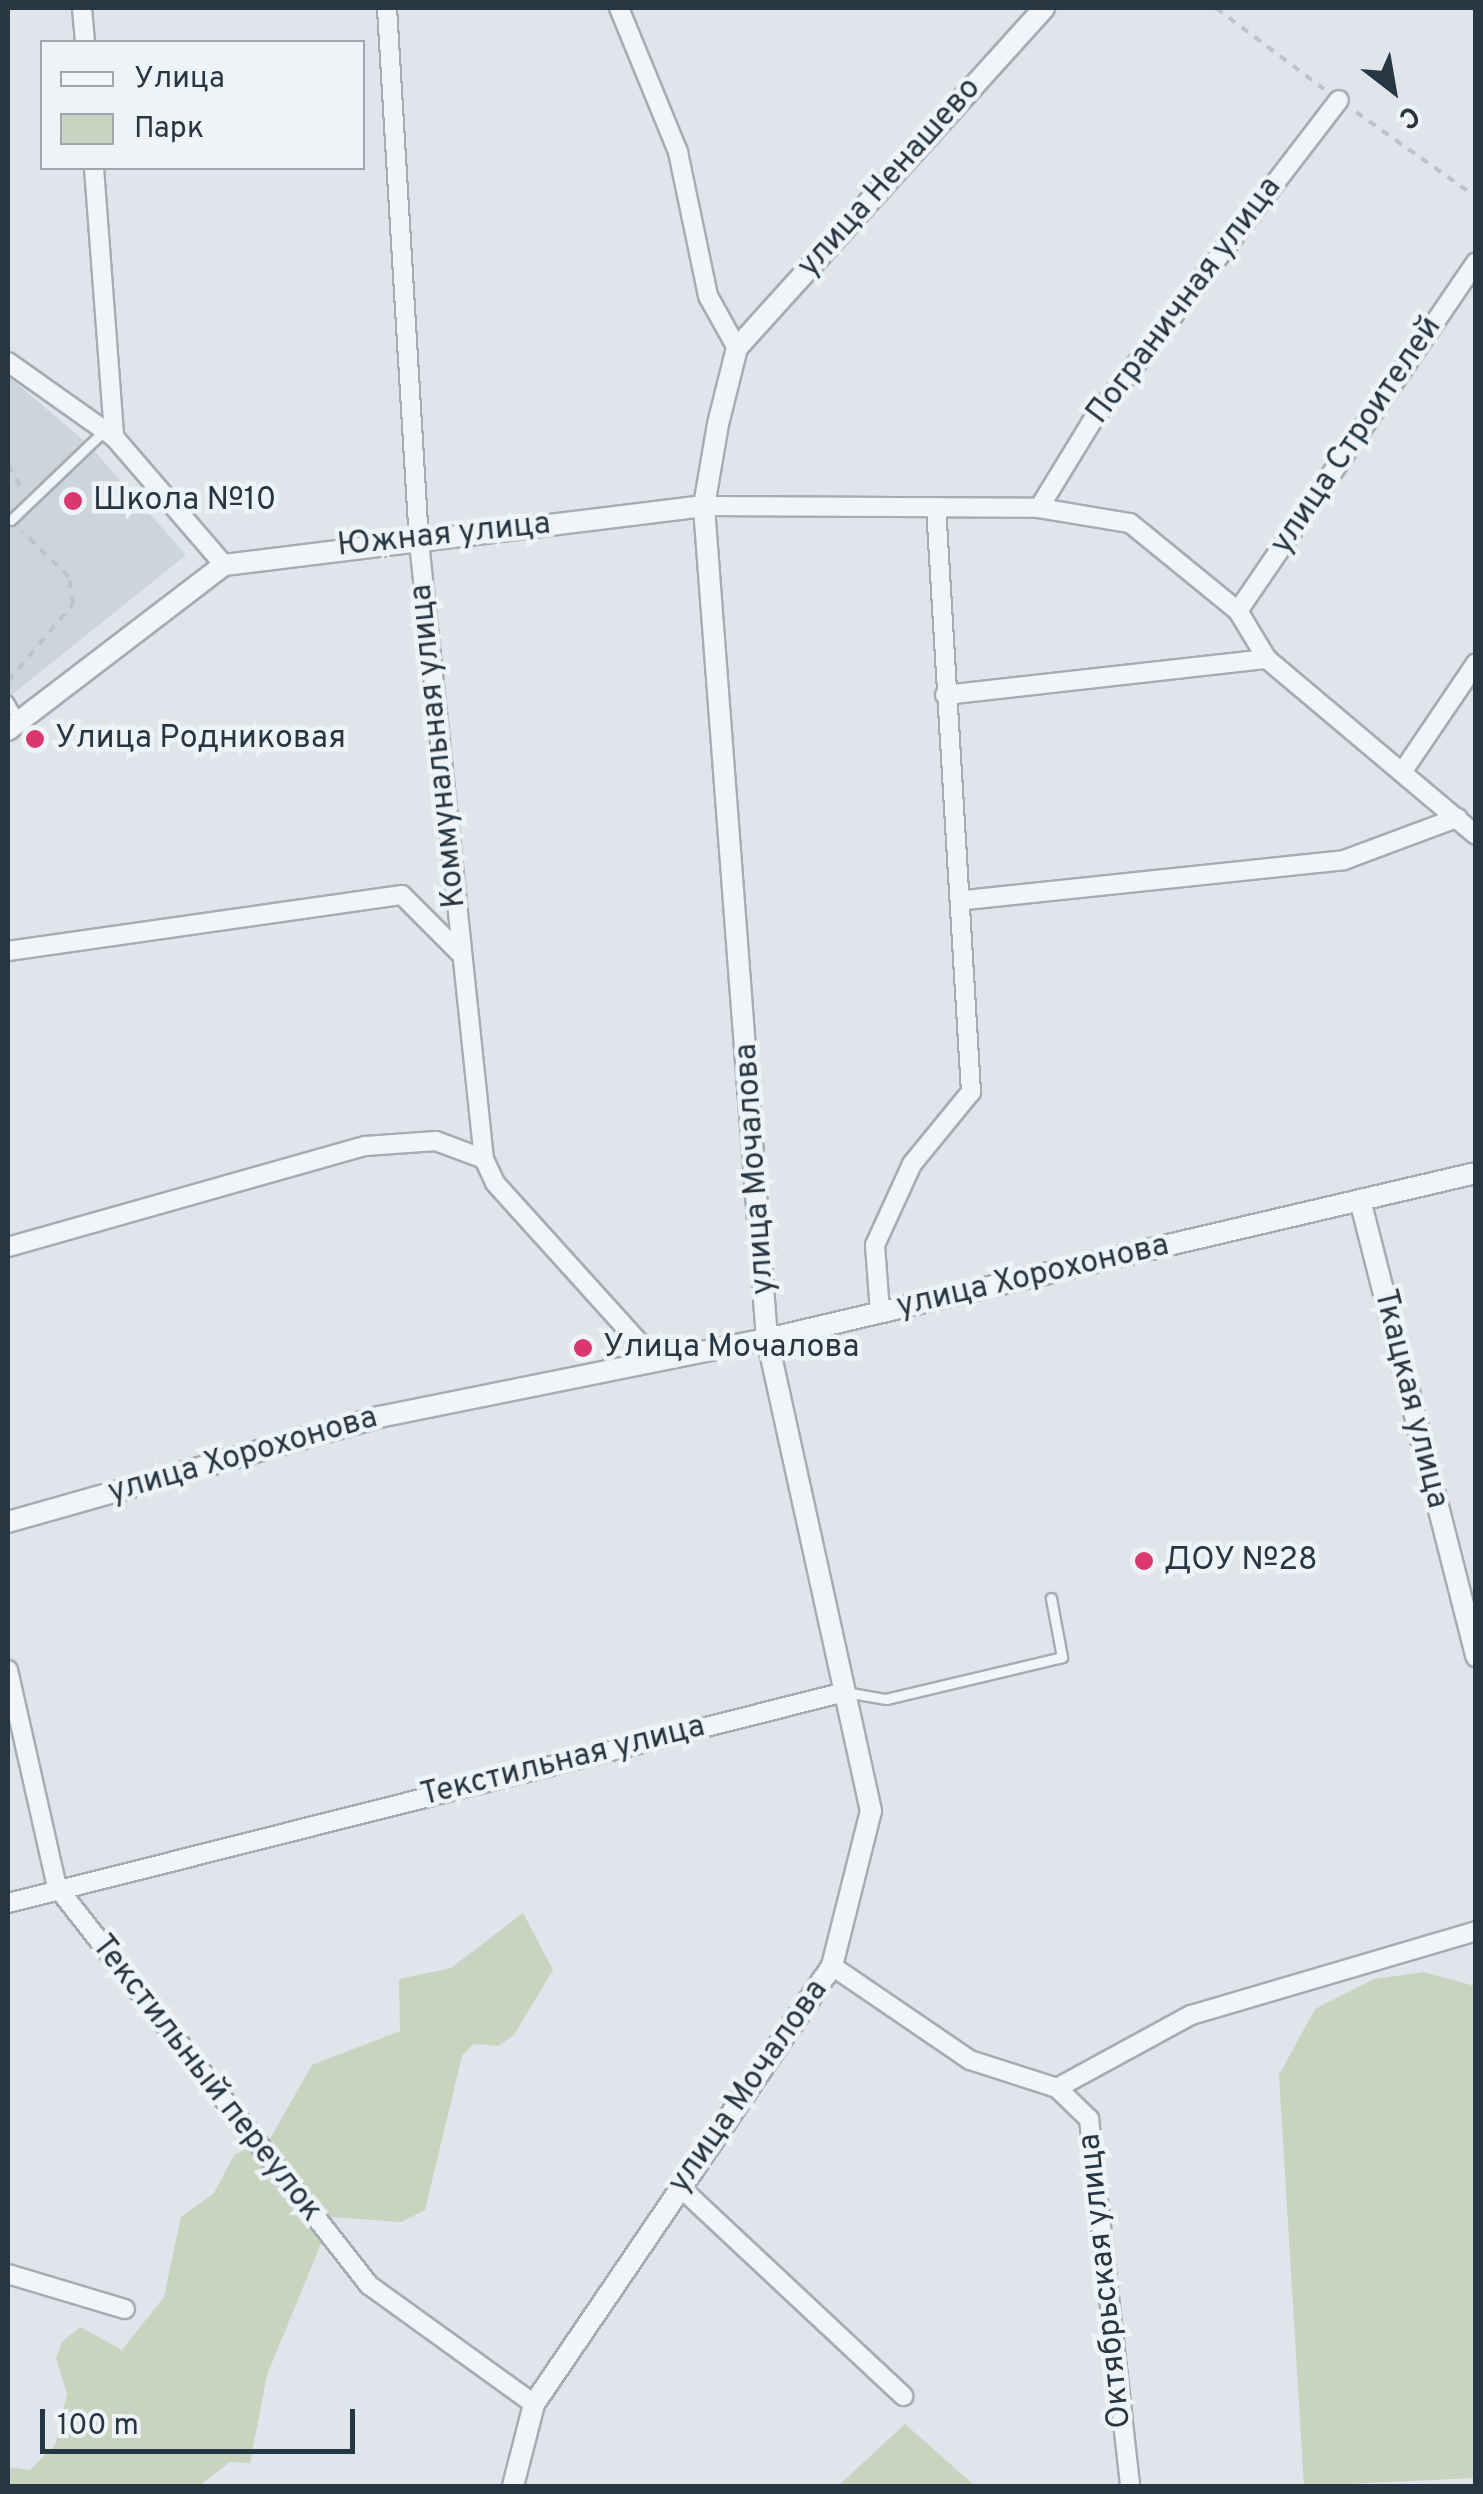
<!DOCTYPE html>
<meta charset="utf-8">
<style>
body{margin:0}
#map{position:relative;width:1483px;height:2494px;overflow:hidden;background:#dfe5ea;font-family:Overpass,sans-serif}
div>[style]{position:absolute}
.built>*{inset:0;background:#ccd5dc}
.green>*{inset:0;background:#c8d4bf}
.path>*{height:4px;margin-top:-2px;transform-origin:0;background:repeating-linear-gradient(90deg,#bdc3c8 0 8px,transparent 0 16px)}
.roads{filter:drop-shadow(2px 0 #a4adb4) drop-shadow(-2px 0 #a4adb4) drop-shadow(0 2px #a4adb4) drop-shadow(0 -2px #a4adb4)}
.service>*{height:9px;margin:-4.5px;padding:0 4.5px;transform-origin:4.5px;border-radius:4.5px;background:#f2f5f7}
.minor>*{height:18px;margin:-9px;padding:0 9px;transform-origin:9px;border-radius:9px;background:#f2f5f7}
.tertiary>*{height:20px;margin:-10px;padding:0 10px;transform-origin:10px;border-radius:10px;background:#f2f5f7}
.dots>*{width:28px;height:28px;translate:-50% -50%;box-sizing:border-box;border:5px solid #eef3f7;border-radius:50%}
span{translate:-50% -50%;white-space:nowrap;text-align:center;line-height:1.15;-webkit-text-stroke:9px #eef3f7;paint-order:stroke}
.street-label{font-size:32px;color:#263642}
.poi-label{font-size:32px;color:#263642}
.left{translate:0 -50%;text-align:left}
.frame{position:absolute;inset:0;border:10px solid #263642;pointer-events:none}
.legend{position:absolute;left:40px;top:40px;width:325px;height:130px;box-sizing:border-box;background:#eef3f7;border:2px solid #9ea7af;margin:0;padding:12px 18px;list-style:none;font-size:30px;color:#263642}
.legend li{display:flex;align-items:center;gap:20px;height:50px}
.legend b{width:50px;border:2px solid #9ea7af}
.north{position:absolute;left:1343px;top:40px;width:100px;height:100px;-webkit-text-stroke:8px #eef3f7;paint-order:stroke;rotate:149deg;font-size:28px;font-weight:700;line-height:40px;text-align:center;color:#263642}
.north::after{content:'';display:block;margin:auto;width:35px;height:45px;background:#263642;clip-path:polygon(50% 0,100% 100%,50% 72%,0 100%)}
.scale{position:absolute;left:40px;top:2409px;width:315px;height:45px;box-sizing:border-box;border:5px solid #263642;border-top:0;padding-left:12px;font-size:30px;line-height:35px;white-space:nowrap;color:#263642;-webkit-text-stroke:8px #eef3f7;paint-order:stroke}
</style>
<div id="map">
<div class="built">
<i style="clip-path:polygon(8px 376px,90px 446px,186px 555px,8px 698px)"></i>
</div>
<div class="green">
<i style="clip-path:polygon(523px 1913px,553px 1970px,514px 2035px,498px 2046px,473px 2044px,462px 2056px,425px 2210px,401px 2222px,332px 2217px,267px 2375px,250px 2463px,230px 2462px,199px 2486px,8px 2486px,8px 2467px,30px 2470px,55px 2445px,67px 2394px,56px 2358px,62px 2342px,80px 2327px,122px 2350px,164px 2297px,181px 2217px,214px 2193px,234px 2155px,271px 2137px,312px 2065px,400px 2031px,399px 1979px,451px 1968px)"></i>
<i style="clip-path:polygon(1424px 1972px,1475px 1986px,1475px 2478px,1304px 2486px,1279px 2075px,1315px 2009px,1374px 1979px)"></i>
<i style="clip-path:polygon(905px 2424px,975px 2486px,838px 2486px)"></i>
</div>
<div class="path">
<i style="left:1216px;top:8px;width:135px;rotate:36.9deg"></i>
<i style="left:1356px;top:112px;width:147px;rotate:35.3deg"></i>
<i style="left:8px;top:465px;width:28px;rotate:60deg"></i>
<i style="left:8px;top:681px;width:101px;rotate:-49.8deg"></i>
<i style="left:73px;top:604px;width:27px;rotate:-98deg"></i>
<i style="left:69px;top:577px;width:66px;rotate:-135.6deg"></i>
</div>
<div class="roads">
<div class="service">
<i style="left:11px;top:520px;width:130px;rotate:-43.8deg"></i>
<i style="left:8px;top:701px;width:23px;rotate:61deg"></i>
<i style="left:845px;top:1692px;width:42px;rotate:9.7deg"></i>
<i style="left:886px;top:1699px;width:181px;rotate:-13.4deg"></i>
<i style="left:1062px;top:1657px;width:60px;rotate:-100.6deg"></i>
</div>
<div class="minor">
<i style="left:82px;top:8px;width:34px;rotate:85deg"></i>
<i style="left:387px;top:8px;width:535px;rotate:86.57deg"></i>
<i style="left:419px;top:542px;width:620px;rotate:83.99deg"></i>
<i style="left:484px;top:1159px;width:26px;rotate:65deg"></i>
<i style="left:495px;top:1183px;width:239px;rotate:47.9deg"></i>
<i style="left:619px;top:8px;width:156px;rotate:67.7deg"></i>
<i style="left:678px;top:152px;width:147px;rotate:78.2deg"></i>
<i style="left:708px;top:296px;width:60px;rotate:60.9deg"></i>
<i style="left:94px;top:168px;width:270px;rotate:85.7deg"></i>
<i style="left:114px;top:437px;width:169px;rotate:49.3deg"></i>
<i style="left:8px;top:362px;width:130px;rotate:35.3deg"></i>
<i style="left:704px;top:506px;width:335px;rotate:0.3deg"></i>
<i style="left:1039px;top:508px;width:92px;rotate:9.4deg"></i>
<i style="left:1130px;top:523px;width:139px;rotate:39.2deg"></i>
<i style="left:1238px;top:611px;width:56px;rotate:58.9deg"></i>
<i style="left:1267px;top:659px;width:273px;rotate:40.1deg"></i>
<i style="left:1039px;top:508px;width:100px;rotate:-58.5deg"></i>
<i style="left:1091px;top:423px;width:407px;rotate:-52.5deg"></i>
<i style="left:1238px;top:611px;width:422px;rotate:-55.7deg"></i>
<i style="left:945px;top:695px;width:324px;rotate:-6.4deg"></i>
<i style="left:1403px;top:771px;width:130px;rotate:-55.9deg"></i>
<i style="left:965px;top:900px;width:381px;rotate:-6deg"></i>
<i style="left:1344px;top:860px;width:121px;rotate:-20.4deg"></i>
<i style="left:8px;top:951px;width:398px;rotate:-8.1deg"></i>
<i style="left:402px;top:895px;width:81px;rotate:45deg"></i>
<i style="left:8px;top:1247px;width:372px;rotate:-15.8deg"></i>
<i style="left:366px;top:1146px;width:70px;rotate:-4.1deg"></i>
<i style="left:436px;top:1141px;width:51px;rotate:20.6deg"></i>
<i style="left:880px;top:1313px;width:68px;rotate:-94.2deg"></i>
<i style="left:875px;top:1245px;width:89px;rotate:-65.4deg"></i>
<i style="left:912px;top:1164px;width:93px;rotate:-50.7deg"></i>
<i style="left:971px;top:1092px;width:586px;rotate:-93.42deg"></i>
<i style="left:8px;top:1670px;width:222px;rotate:77.3deg"></i>
<i style="left:57px;top:1887px;width:506px;rotate:51.91deg"></i>
<i style="left:369px;top:2285px;width:203px;rotate:35.8deg"></i>
<i style="left:8px;top:1903px;width:863px;rotate:-14.15deg"></i>
<i style="left:832px;top:1966px;width:167px;rotate:34.3deg"></i>
<i style="left:970px;top:2060px;width:91px;rotate:17.8deg"></i>
<i style="left:1057px;top:2088px;width:153px;rotate:-28.6deg"></i>
<i style="left:1191px;top:2015px;width:297px;rotate:-16.4deg"></i>
<i style="left:1057px;top:2088px;width:45px;rotate:44.1deg"></i>
<i style="left:1089px;top:2119px;width:369px;rotate:83.6deg"></i>
<i style="left:680px;top:2187px;width:306px;rotate:43.1deg"></i>
<i style="left:8px;top:2274px;width:122px;rotate:16.7deg"></i>
</div>
<div class="tertiary">
<i style="left:8px;top:730px;width:272px;rotate:-37.4deg"></i>
<i style="left:224px;top:565px;width:484px;rotate:-7deg"></i>
<i style="left:1360px;top:1200px;width:471px;rotate:75.7deg"></i>
<i style="left:8px;top:1522px;width:386px;rotate:-15.8deg"></i>
<i style="left:379px;top:1417px;width:396px;rotate:-11.4deg"></i>
<i style="left:767px;top:1339px;width:728px;rotate:-13.18deg"></i>
<i style="left:513px;top:2486px;width:85px;rotate:-75.6deg"></i>
<i style="left:534px;top:2404px;width:530px;rotate:-55.77deg"></i>
<i style="left:832px;top:1966px;width:160px;rotate:-75.9deg"></i>
<i style="left:871px;top:1811px;width:483px;rotate:-102.4deg"></i>
<i style="left:767px;top:1339px;width:835px;rotate:-94.33deg"></i>
<i style="left:704px;top:506px;width:83px;rotate:-80.3deg"></i>
<i style="left:718px;top:424px;width:78px;rotate:-76deg"></i>
<i style="left:737px;top:348px;width:458px;rotate:-47.9deg"></i>
</div>
</div>
<div class="dots">
<i style="left:73px;top:501px;background:#db376f"></i>
<i style="left:35px;top:739px;background:#db376f"></i>
<i style="left:583px;top:1348px;background:#db376f"></i>
<i style="left:1144px;top:1561px;background:#db376f"></i>
</div>
<div class="street-label">
<span style="left:890px;top:178px;rotate:-48deg">улица Ненашево</span>
<span style="left:1185px;top:301px;rotate:-53deg">Пограничная улица</span>
<span style="left:1357px;top:436px;rotate:-56deg">улица Строителей</span>
<span style="left:444px;top:536px;rotate:-6deg">Южная улица</span>
<span style="left:439px;top:746px;rotate:-96deg">Коммунальная улица</span>
<span style="left:756px;top:1169px;rotate:-94deg">улица Мочалова</span>
<span style="left:1033px;top:1277px;rotate:-13deg">улица Хорохонова</span>
<span style="left:1410px;top:1399px;rotate:76deg">Ткацкая улица</span>
<span style="left:243px;top:1456px;rotate:-16deg">улица Хорохонова</span>
<span style="left:563px;top:1762px;rotate:-14deg">Текстильная улица</span>
<span style="left:206px;top:2079px;rotate:52deg">Текстильный переулок</span>
<span style="left:749px;top:2087px;rotate:-55deg">улица Мочалова</span>
<span style="left:1106px;top:2281px;rotate:-96deg">Октябрьская улица</span>
</div>
<div class="poi-label">
<span class="left" style="left:93px;top:501px">Школа №10</span>
<span class="left" style="left:55px;top:739px">Улица Родниковая</span>
<span class="left" style="left:603px;top:1348px">Улица Мочалова</span>
<span class="left" style="left:1164px;top:1561px">ДОУ №28</span>
</div>
<div class="frame"></div>
<ul class="legend">
<li><b style="height:12px;background:#f2f5f7"></b>Улица</li>
<li><b style="height:28px;background:#c8d4bf"></b>Парк</li>
</ul>
<div class="north">С</div>
<div class="scale">100 m</div>
</div>
